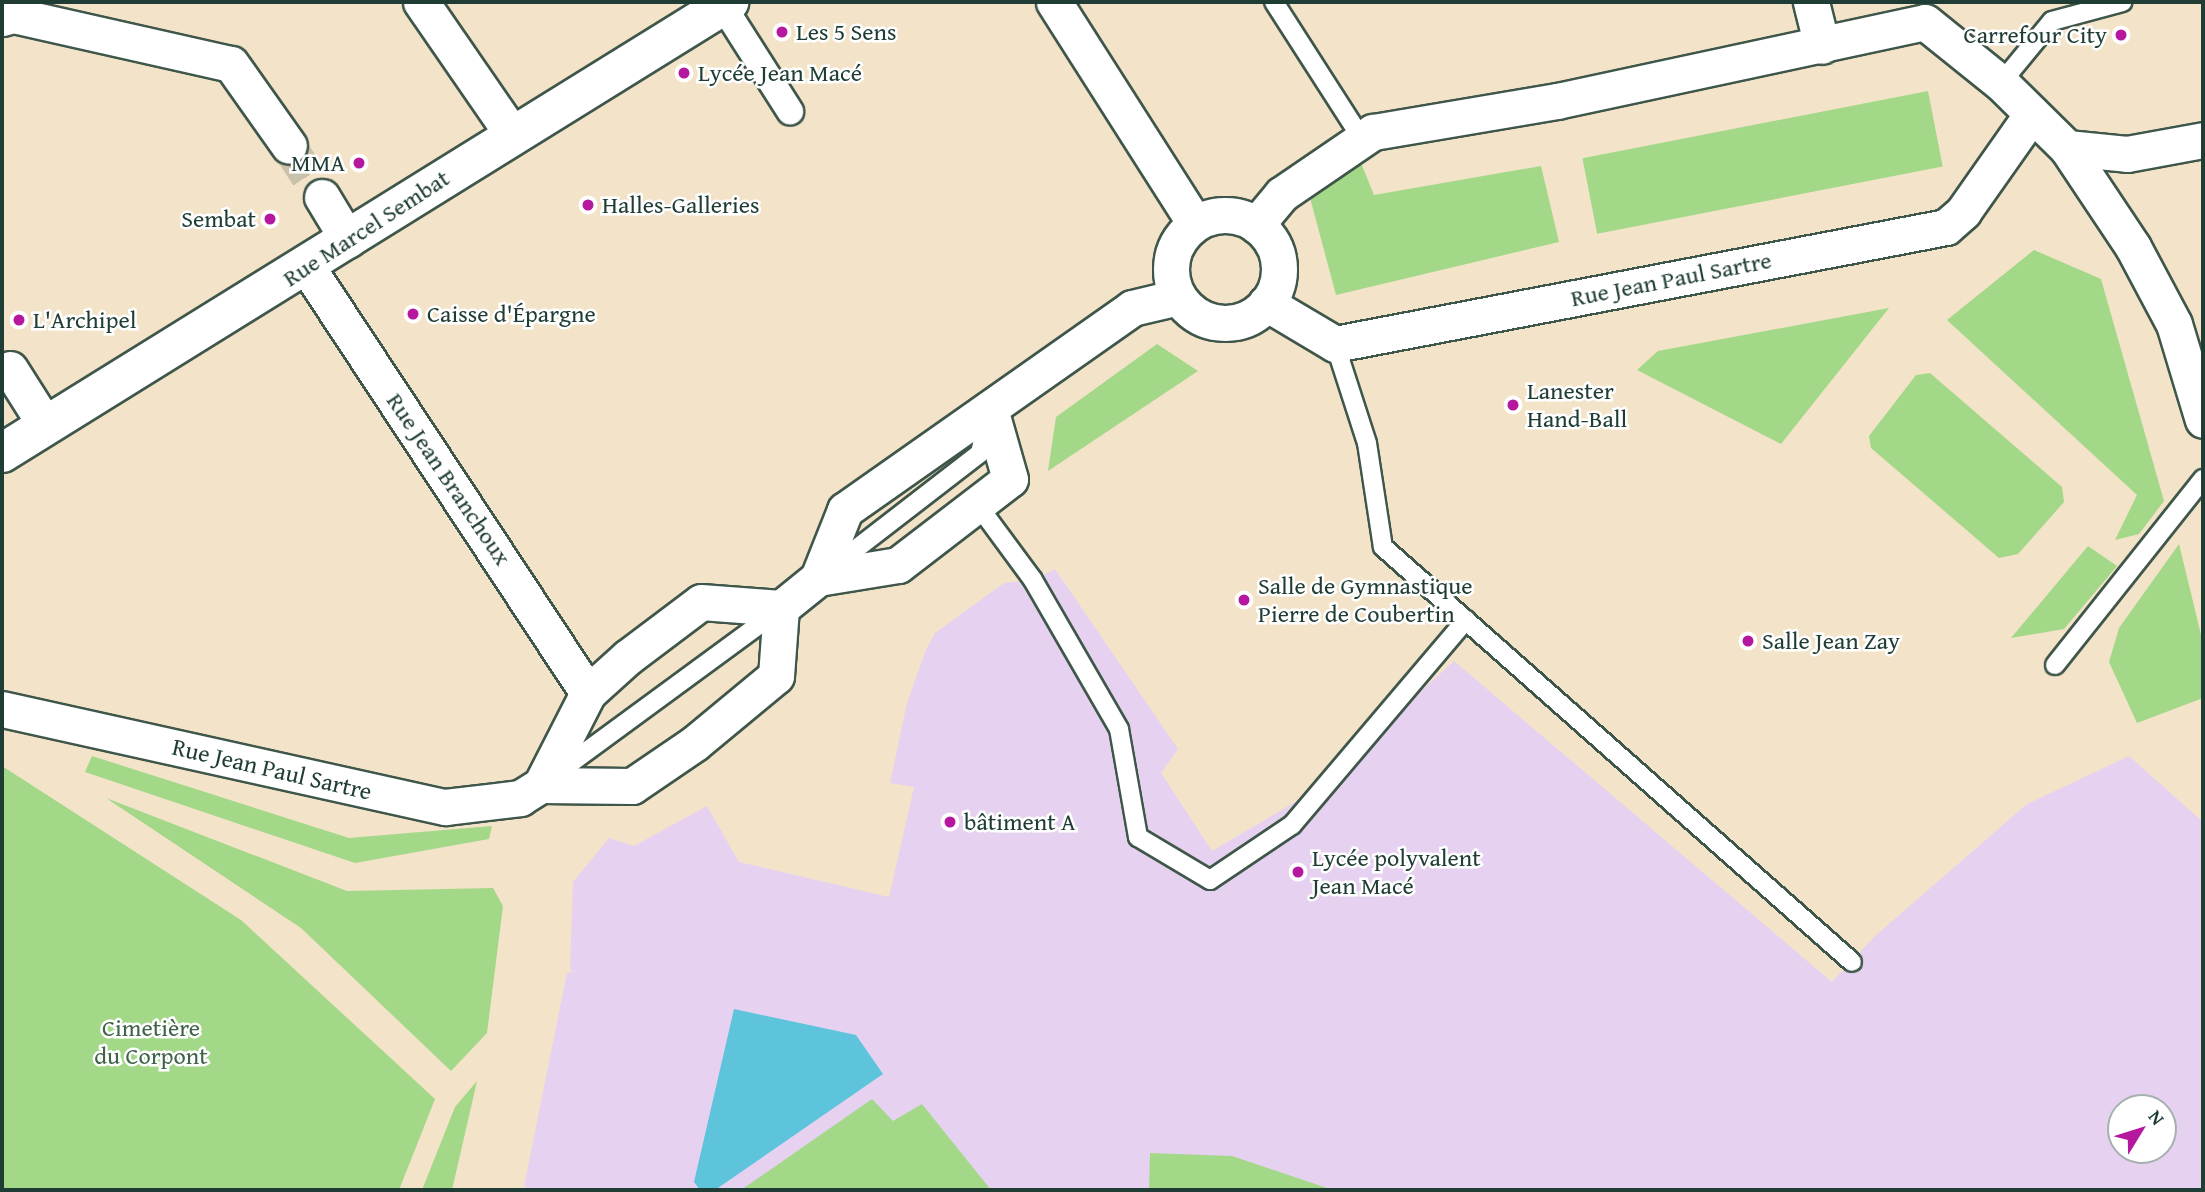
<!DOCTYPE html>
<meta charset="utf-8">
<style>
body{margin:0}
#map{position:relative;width:2205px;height:1192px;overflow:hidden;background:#f3e3c8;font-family:"Gentium Book Plus",serif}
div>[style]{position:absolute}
.built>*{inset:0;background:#e6d2f0}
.green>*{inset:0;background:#a3d888;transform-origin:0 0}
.water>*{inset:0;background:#5ec4db}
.minor-tunnel>*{height:35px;margin-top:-17.5px;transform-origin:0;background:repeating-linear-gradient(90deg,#c9c2aa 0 35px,transparent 0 53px)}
.roads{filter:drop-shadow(2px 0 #3f564a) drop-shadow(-2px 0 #3f564a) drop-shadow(0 2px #3f564a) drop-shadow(0 -2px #3f564a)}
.service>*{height:18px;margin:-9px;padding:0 9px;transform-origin:9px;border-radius:9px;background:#fff}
.pedestrian>*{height:26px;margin:-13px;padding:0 13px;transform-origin:13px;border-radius:13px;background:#fff}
.minor>*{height:35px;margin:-17.5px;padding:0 17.5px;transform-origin:17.5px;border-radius:17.5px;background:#fff}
.minor>.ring{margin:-17.5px;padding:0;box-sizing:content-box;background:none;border:35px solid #fff;border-radius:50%}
.tertiary>*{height:38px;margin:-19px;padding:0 19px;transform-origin:19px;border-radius:19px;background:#fff}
.dots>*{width:19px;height:19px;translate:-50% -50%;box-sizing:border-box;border:4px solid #fff;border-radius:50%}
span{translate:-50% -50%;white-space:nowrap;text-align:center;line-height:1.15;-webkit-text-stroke:5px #fff;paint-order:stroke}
.poi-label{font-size:24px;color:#1f3d34}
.left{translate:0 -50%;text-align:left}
.right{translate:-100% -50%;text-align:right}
.street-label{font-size:24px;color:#1f3d34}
.park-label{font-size:24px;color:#406449}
.frame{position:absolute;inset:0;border:4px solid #1f3d34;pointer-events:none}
.north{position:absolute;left:2107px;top:1094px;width:70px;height:70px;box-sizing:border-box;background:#fff;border:2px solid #a5b1ae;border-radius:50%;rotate:52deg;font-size:19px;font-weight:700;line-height:28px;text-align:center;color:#1f3d34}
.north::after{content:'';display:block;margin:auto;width:24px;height:32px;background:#b5179e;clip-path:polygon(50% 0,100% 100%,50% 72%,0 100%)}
</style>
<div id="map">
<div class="built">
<i style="clip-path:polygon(evenodd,1055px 569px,1178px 749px,1161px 773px,1212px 851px,1297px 801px,1386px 699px,1399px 711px,1454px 661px,1832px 982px,1875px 936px,2027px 804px,2129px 756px,2203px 822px,2203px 1190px,530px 1190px,524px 1186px,567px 973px,574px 971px,570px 970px,573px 882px,609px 838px,634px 846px,707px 806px,739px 862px,889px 897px,914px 787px,890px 783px,907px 703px,925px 652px,935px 633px,1004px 583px,1033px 580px,1055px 569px,2121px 1108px,2163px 1108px,2163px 1150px,2121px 1150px,2121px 1108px)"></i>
</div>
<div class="green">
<i style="left:1928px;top:91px;width:77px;height:352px;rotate:79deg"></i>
<i style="clip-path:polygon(1359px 158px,1374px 195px,1541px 166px,1559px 242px,1336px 295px,1309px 194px)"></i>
<i style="clip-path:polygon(2034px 250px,2101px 279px,2164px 501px,2139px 534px,2115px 540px,2137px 495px,1947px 320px)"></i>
<i style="clip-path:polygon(1889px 308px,1781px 444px,1637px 370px,1658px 351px)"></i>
<i style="clip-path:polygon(1157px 344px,1198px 371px,1048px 471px,1056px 417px)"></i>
<i style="clip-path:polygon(1930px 373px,2062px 487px,2064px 502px,2018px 554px,1999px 558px,1871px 448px,1869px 436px,1916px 375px)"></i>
<i style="clip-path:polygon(2179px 544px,2203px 643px,2203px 698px,2137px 723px,2109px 662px,2119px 628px)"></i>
<i style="clip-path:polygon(2088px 546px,2117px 566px,2064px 629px,2011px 638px)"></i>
<i style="clip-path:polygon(92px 756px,349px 838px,492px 826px,489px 839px,355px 863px,85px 772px)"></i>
<i style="clip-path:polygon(2px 766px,241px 920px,435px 1099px,399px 1190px,2px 1190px)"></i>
<i style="clip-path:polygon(106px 798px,347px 891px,493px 888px,503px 906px,487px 1033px,451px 1071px,301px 928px)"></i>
<i style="clip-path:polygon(477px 1081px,452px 1190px,422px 1190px,455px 1107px)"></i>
<i style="clip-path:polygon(872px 1099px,893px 1121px,922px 1104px,991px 1190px,741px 1190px)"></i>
<i style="clip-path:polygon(1150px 1153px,1232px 1156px,1333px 1190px,1149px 1190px)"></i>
</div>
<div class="water">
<i style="clip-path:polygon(734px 1009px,856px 1035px,883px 1074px,715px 1190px,700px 1190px,694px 1182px)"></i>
</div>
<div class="minor-tunnel">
<i style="left:289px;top:146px;width:61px;rotate:57.1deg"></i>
</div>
<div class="roads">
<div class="service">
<i style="left:1274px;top:2px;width:163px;rotate:57.3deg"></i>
<i style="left:2001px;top:83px;width:80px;rotate:-50.6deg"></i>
<i style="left:2052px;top:21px;width:73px;rotate:-15deg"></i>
<i style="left:1335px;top:344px;width:104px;rotate:72.1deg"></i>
<i style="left:1367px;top:443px;width:105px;rotate:81.3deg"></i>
<i style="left:1383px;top:547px;width:626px;rotate:41.5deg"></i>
<i style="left:977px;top:504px;width:94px;rotate:53.6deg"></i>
<i style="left:1033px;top:580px;width:172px;rotate:60deg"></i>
<i style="left:1119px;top:729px;width:110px;rotate:80deg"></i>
<i style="left:1138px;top:837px;width:84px;rotate:30.8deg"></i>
<i style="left:1210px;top:880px;width:99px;rotate:-33.9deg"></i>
<i style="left:1292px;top:825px;width:269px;rotate:-49.7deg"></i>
<i style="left:830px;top:569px;width:190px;rotate:-37.7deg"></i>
<i style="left:980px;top:453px;width:31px;rotate:-77deg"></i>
<i style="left:2055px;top:665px;width:238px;rotate:-51.5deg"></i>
<i style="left:553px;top:776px;width:280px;rotate:-36.3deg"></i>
</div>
<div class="pedestrian">
<i style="left:723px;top:6px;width:125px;rotate:57.5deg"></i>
</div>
<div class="minor">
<i style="left:421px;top:2px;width:160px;rotate:55.4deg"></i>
<i style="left:1054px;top:2px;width:262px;rotate:57.5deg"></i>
<i style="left:1811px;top:2px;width:45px;rotate:76deg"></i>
<i style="left:2px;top:18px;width:11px;rotate:-15deg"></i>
<i style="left:13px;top:15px;width:223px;rotate:12.7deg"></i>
<i style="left:231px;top:64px;width:100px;rotate:54.7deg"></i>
<i style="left:2067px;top:148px;width:60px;rotate:5.7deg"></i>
<i style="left:2127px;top:154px;width:77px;rotate:-10.4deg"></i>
<i style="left:322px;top:197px;width:50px;rotate:58.8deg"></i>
<i class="ring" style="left:1171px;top:215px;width:73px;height:73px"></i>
<i style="left:1256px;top:225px;width:40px;rotate:-50deg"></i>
<i style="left:1282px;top:194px;width:110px;rotate:-34.3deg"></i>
<i style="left:1373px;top:132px;width:187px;rotate:-9.6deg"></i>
<i style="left:1557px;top:101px;width:376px;rotate:-12.1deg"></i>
<i style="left:1925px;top:22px;width:97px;rotate:38.8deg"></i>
<i style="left:2001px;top:83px;width:93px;rotate:44.6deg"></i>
<i style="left:2067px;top:148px;width:119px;rotate:56.3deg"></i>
<i style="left:2133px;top:247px;width:87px;rotate:62deg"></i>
<i style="left:2174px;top:324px;width:100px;rotate:73.2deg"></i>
<i style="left:307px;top:267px;width:510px;rotate:56.59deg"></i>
<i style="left:1266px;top:303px;width:80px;rotate:30.7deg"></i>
<i style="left:1335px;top:344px;width:622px;rotate:-10.84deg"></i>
<i style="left:1946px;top:227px;width:23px;rotate:-41deg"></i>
<i style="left:1963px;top:212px;width:120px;rotate:-54.9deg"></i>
<i style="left:10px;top:369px;width:67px;rotate:57.7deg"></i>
<i style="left:818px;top:578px;width:81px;rotate:-9.2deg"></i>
<i style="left:898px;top:565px;width:141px;rotate:-37.5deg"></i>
<i style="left:1010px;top:479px;width:73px;rotate:-105.9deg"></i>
<i style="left:2px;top:709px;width:454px;rotate:12.5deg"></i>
<i style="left:445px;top:807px;width:76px;rotate:-6.8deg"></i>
<i style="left:520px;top:798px;width:25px;rotate:-32deg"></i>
<i style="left:541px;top:785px;width:91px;rotate:0.6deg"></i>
<i style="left:632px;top:786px;width:76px;rotate:-34.3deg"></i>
<i style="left:695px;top:743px;width:105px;rotate:-39.6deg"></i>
<i style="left:776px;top:676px;width:68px;rotate:-85.8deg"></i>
<i style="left:541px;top:785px;width:103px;rotate:-62.9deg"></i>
<i style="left:588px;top:693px;width:54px;rotate:-42deg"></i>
<i style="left:628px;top:657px;width:91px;rotate:-37deg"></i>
<i style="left:701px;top:602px;width:80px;rotate:4.3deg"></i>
<i style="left:781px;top:608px;width:48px;rotate:-39deg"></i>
<i style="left:818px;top:578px;width:73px;rotate:-68.3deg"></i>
<i style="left:845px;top:510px;width:351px;rotate:-35.1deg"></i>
<i style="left:1132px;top:308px;width:47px;rotate:-13.4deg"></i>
</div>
<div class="tertiary">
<i style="left:2px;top:453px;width:856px;rotate:-31.81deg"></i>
</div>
</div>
<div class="dots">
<i style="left:782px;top:32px;background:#b5179e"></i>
<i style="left:2121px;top:35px;background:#b5179e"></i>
<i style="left:684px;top:73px;background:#b5179e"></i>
<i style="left:359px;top:163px;background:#b5179e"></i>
<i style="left:588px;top:205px;background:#b5179e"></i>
<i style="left:270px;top:219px;background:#b5179e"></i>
<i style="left:413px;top:314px;background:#b5179e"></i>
<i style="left:19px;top:320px;background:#b5179e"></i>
<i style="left:1513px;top:405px;background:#b5179e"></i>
<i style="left:1244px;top:600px;background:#b5179e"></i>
<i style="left:1748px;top:641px;background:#b5179e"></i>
<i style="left:950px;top:822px;background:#b5179e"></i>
<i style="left:1298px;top:872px;background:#b5179e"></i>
</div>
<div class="poi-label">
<span class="left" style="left:796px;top:32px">Les 5 Sens</span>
<span class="right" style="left:2107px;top:35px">Carrefour City</span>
<span class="left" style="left:698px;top:73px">Lycée Jean Macé</span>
<span class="right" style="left:345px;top:163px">MMA</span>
<span class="left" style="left:602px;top:205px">Halles-Galleries</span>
<span class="right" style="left:256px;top:219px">Sembat</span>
<span class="left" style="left:427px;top:314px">Caisse d'Épargne</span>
<span class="left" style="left:33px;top:320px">L'Archipel</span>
<span class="left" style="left:1527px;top:405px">Lanester<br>Hand-Ball</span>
<span class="left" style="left:1258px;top:600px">Salle de Gymnastique<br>Pierre de Coubertin</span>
<span class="left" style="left:1762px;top:641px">Salle Jean Zay</span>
<span class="left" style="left:964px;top:822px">bâtiment A</span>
<span class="left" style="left:1312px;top:872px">Lycée polyvalent<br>Jean Macé</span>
</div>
<div class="street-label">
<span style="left:366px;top:228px;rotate:-33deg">Rue Marcel Sembat</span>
<span style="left:1671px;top:279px;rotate:-11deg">Rue Jean Paul Sartre</span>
<span style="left:449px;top:479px;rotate:56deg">Rue Jean Branchoux</span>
<span style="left:272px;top:769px;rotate:13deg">Rue Jean Paul Sartre</span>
</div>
<div class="park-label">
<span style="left:151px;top:1042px">Cimetière<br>du Corpont</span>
</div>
<div class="frame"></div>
<div class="north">N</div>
</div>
